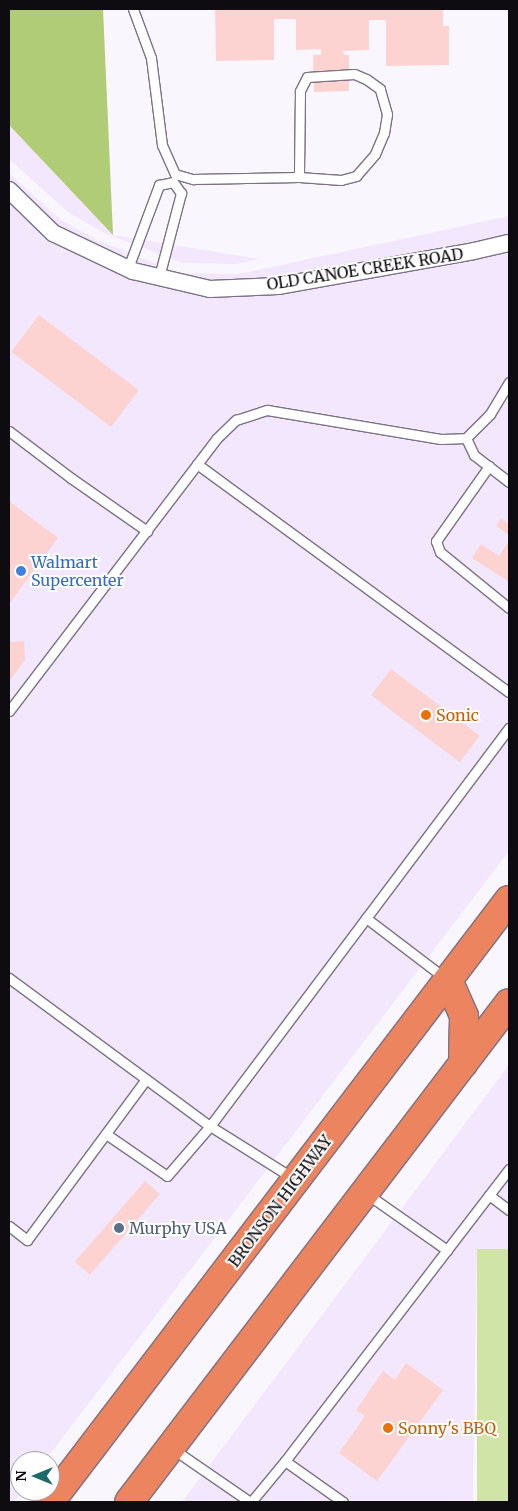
<!DOCTYPE html>
<style>
body{margin:0}
#map{position:relative;width:518px;height:1511px;overflow:hidden;background:#faf6fe;font-family:Merriweather,serif}
div>[style]{position:absolute}
.built>*{inset:0;background:#f3e7fd}
.green>*{inset:0;background:#cfe4a6;transform-origin:0 0}
.forest>*{inset:0;background:#b1cc76}
.building>*{inset:0;background:#fcd3d1;transform-origin:0 0}
.roads{filter:drop-shadow(1px 0 #7c7284) drop-shadow(-1px 0 #7c7284) drop-shadow(0 1px #7c7284) drop-shadow(0 -1px #7c7284)}
.service>*{height:9px;margin:-4.5px;padding:0 4.5px;transform-origin:4.5px;border-radius:4.5px;background:#fff}
.minor>*{height:16px;margin:-8px;padding:0 8px;transform-origin:8px;border-radius:8px;background:#fff}
.trunk>*{height:28px;margin:-14px;padding:0 14px;transform-origin:14px;border-radius:14px;background:#eb845f}
.dots>*{width:14px;height:14px;translate:-50% -50%;box-sizing:border-box;border:2px solid #fff;border-radius:50%}
span{translate:-50% -50%;white-space:nowrap;text-align:center;line-height:1.15;-webkit-text-stroke:4px #fff;paint-order:stroke}
.street-label{font-size:16px;color:#0e0b11}
.shop-label{font-size:16px;color:#366cbe}
.left{translate:0 -50%;text-align:left}
.food-label{font-size:16px;color:#c56008}
.service-label{font-size:16px;color:#4e5e75}
.frame{position:absolute;inset:0;border:10px solid #0e0b11;pointer-events:none}
.north{position:absolute;left:10px;top:1451px;width:50px;height:50px;box-sizing:border-box;background:#fff;border:1px solid #9f9da0;border-radius:50%;rotate:270deg;font-size:14px;font-weight:700;line-height:20px;text-align:center;color:#0e0b11}
.north::after{content:'';display:block;margin:auto;width:18px;height:22px;background:#1e6a6a;clip-path:polygon(50% 0,100% 100%,50% 72%,0 100%)}
</style>
<div id="map">
<div class="built">
<i style="clip-path:polygon(9px 125px,113px 235px,259px 259px,237px 264px,182px 263px,102px 232px,68px 212px,9px 159px)"></i>
<i style="clip-path:polygon(9px 173px,61px 220px,97px 240px,179px 273px,239px 274px,509px 216px,509px 851px,45px 1461px,20px 1461px,20px 1491px,23px 1491px,14px 1502px,9px 1502px)"></i>
<i style="clip-path:polygon(509px 1065px,509px 1249px,477px 1249px,473px 1502px,182px 1502px)"></i>
</div>
<div class="green">
<i style="left:477px;top:1249px;width:32px;height:253px"></i>
</div>
<div class="forest">
<i style="clip-path:polygon(9px 9px,103px 9px,113px 235px,9px 125px)"></i>
</div>
<div class="building">
<i style="clip-path:polygon(215px 9px,443px 9px,443px 26px,449px 26px,449px 65px,386px 66px,386px 20px,369px 20px,369px 50px,343px 51px,344px 55px,349px 55px,349px 91px,314px 92px,313px 55px,321px 55px,321px 49px,296px 50px,296px 19px,274px 19px,274px 60px,216px 61px)"></i>
<i style="left:39px;top:315px;width:125px;height:46px;rotate:37deg"></i>
<i style="clip-path:polygon(9px 501px,58px 538px,9px 604px)"></i>
<i style="clip-path:polygon(501px 518px,509px 524px,509px 535px,496px 526px)"></i>
<i style="clip-path:polygon(509px 541px,509px 582px,472px 558px,481px 544px,499px 556px)"></i>
<i style="clip-path:polygon(24px 641px,25px 660px,9px 682px,9px 642px)"></i>
<i style="left:391px;top:669px;width:111px;height:33px;rotate:37deg"></i>
<i style="left:145px;top:1181px;width:20px;height:107px;rotate:41deg"></i>
<i style="clip-path:polygon(406px 1363px,443px 1390px,377px 1481px,339px 1453px,365px 1416px,356px 1410px,383px 1371px,395px 1380px)"></i>
</div>
<div class="roads">
<div class="service">
<i style="left:133px;top:9px;width:52px;rotate:69.8deg"></i>
<i style="left:151px;top:58px;width:88px;rotate:82.8deg"></i>
<i style="left:162px;top:145px;width:32px;rotate:66deg"></i>
<i style="left:175px;top:174px;width:19px;rotate:16deg"></i>
<i style="left:193px;top:179px;width:106px;rotate:-1.1deg"></i>
<i style="left:299px;top:177px;width:42px;rotate:4.1deg"></i>
<i style="left:341px;top:180px;width:16px;rotate:-15deg"></i>
<i style="left:356px;top:176px;width:29px;rotate:-49deg"></i>
<i style="left:375px;top:154px;width:23px;rotate:-67deg"></i>
<i style="left:384px;top:133px;width:19px;rotate:-81deg"></i>
<i style="left:387px;top:114px;width:26px;rotate:-106deg"></i>
<i style="left:380px;top:89px;width:17px;rotate:-144deg"></i>
<i style="left:366px;top:79px;width:13px;rotate:-157deg"></i>
<i style="left:354px;top:74px;width:47px;rotate:176.3deg"></i>
<i style="left:307px;top:77px;width:16px;rotate:117deg"></i>
<i style="left:300px;top:91px;width:86px;rotate:90.7deg"></i>
<i style="left:128px;top:268px;width:89px;rotate:-69.5deg"></i>
<i style="left:159px;top:185px;width:14px;rotate:-12deg"></i>
<i style="left:173px;top:182px;width:14px;rotate:54deg"></i>
<i style="left:181px;top:193px;width:87px;rotate:104.7deg"></i>
<i style="left:9px;top:431px;width:78px;rotate:37.2deg"></i>
<i style="left:71px;top:478px;width:93px;rotate:34.9deg"></i>
<i style="left:466px;top:438px;width:19px;rotate:65deg"></i>
<i style="left:474px;top:455px;width:44px;rotate:37.6deg"></i>
<i style="left:197px;top:464px;width:386px;rotate:36.2deg"></i>
<i style="left:489px;top:466px;width:92px;rotate:125.2deg"></i>
<i style="left:436px;top:541px;width:12px;rotate:70deg"></i>
<i style="left:440px;top:552px;width:89px;rotate:39.1deg"></i>
<i style="left:9px;top:711px;width:342px;rotate:-52.7deg"></i>
<i style="left:216px;top:439px;width:28px;rotate:-44deg"></i>
<i style="left:236px;top:420px;width:33px;rotate:-18deg"></i>
<i style="left:267px;top:410px;width:176px;rotate:9.5deg"></i>
<i style="left:441px;top:439px;width:25px;rotate:-2deg"></i>
<i style="left:466px;top:438px;width:34px;rotate:-45deg"></i>
<i style="left:490px;top:414px;width:37px;rotate:-59deg"></i>
<i style="left:366px;top:918px;width:101px;rotate:37.3deg"></i>
<i style="left:9px;top:978px;width:250px;rotate:36.4deg"></i>
<i style="left:210px;top:1126px;width:98px;rotate:32.1deg"></i>
<i style="left:106px;top:1134px;width:74px;rotate:34.5deg"></i>
<i style="left:167px;top:1176px;width:66px;rotate:-49.3deg"></i>
<i style="left:210px;top:1126px;width:498px;rotate:-53.1deg"></i>
<i style="left:367px;top:1194px;width:98px;rotate:35deg"></i>
<i style="left:489px;top:1195px;width:25px;rotate:37deg"></i>
<i style="left:9px;top:1226px;width:23px;rotate:38deg"></i>
<i style="left:27px;top:1240px;width:200px;rotate:-53.5deg"></i>
<i style="left:173px;top:1449px;width:93px;rotate:34.5deg"></i>
<i style="left:285px;top:1461px;width:71px;rotate:35.3deg"></i>
<i style="left:251px;top:1502px;width:53px;rotate:-50.3deg"></i>
<i style="left:285px;top:1461px;width:368px;rotate:-52.5deg"></i>
</div>
<div class="minor">
<i style="left:9px;top:190px;width:62px;rotate:44.3deg"></i>
<i style="left:53px;top:233px;width:89px;rotate:25.4deg"></i>
<i style="left:133px;top:271px;width:79px;rotate:13.2deg"></i>
<i style="left:210px;top:289px;width:68px;rotate:-2.5deg"></i>
<i style="left:278px;top:286px;width:199px;rotate:-10.1deg"></i>
<i style="left:474px;top:251px;width:36px;rotate:-13deg"></i>
</div>
<div class="trunk">
<i style="left:448px;top:980px;width:39px;rotate:66deg"></i>
<i style="left:464px;top:1016px;width:48px;rotate:91.2deg"></i>
<i style="left:50px;top:1502px;width:757px;rotate:-52.68deg"></i>
<i style="left:129px;top:1502px;width:627px;rotate:-52.71deg"></i>
</div>
</div>
<div class="dots">
<i style="left:21px;top:571px;background:#3f7fe0"></i>
<i style="left:426px;top:715px;background:#e8710a"></i>
<i style="left:119px;top:1228px;background:#5c6f8a"></i>
<i style="left:388px;top:1428px;background:#e8710a"></i>
</div>
<div class="street-label">
<span style="left:365px;top:269px;rotate:-9deg">OLD CANOE CREEK ROAD</span>
<span style="left:280px;top:1201px;rotate:-53deg">BRONSON HIGHWAY</span>
</div>
<div class="shop-label">
<span class="left" style="left:31px;top:571px">Walmart<br>Supercenter</span>
</div>
<div class="food-label">
<span class="left" style="left:436px;top:715px">Sonic</span>
<span class="left" style="left:398px;top:1428px">Sonny's BBQ</span>
</div>
<div class="service-label">
<span class="left" style="left:129px;top:1228px">Murphy USA</span>
</div>
<div class="frame"></div>
<div class="north">N</div>
</div>
